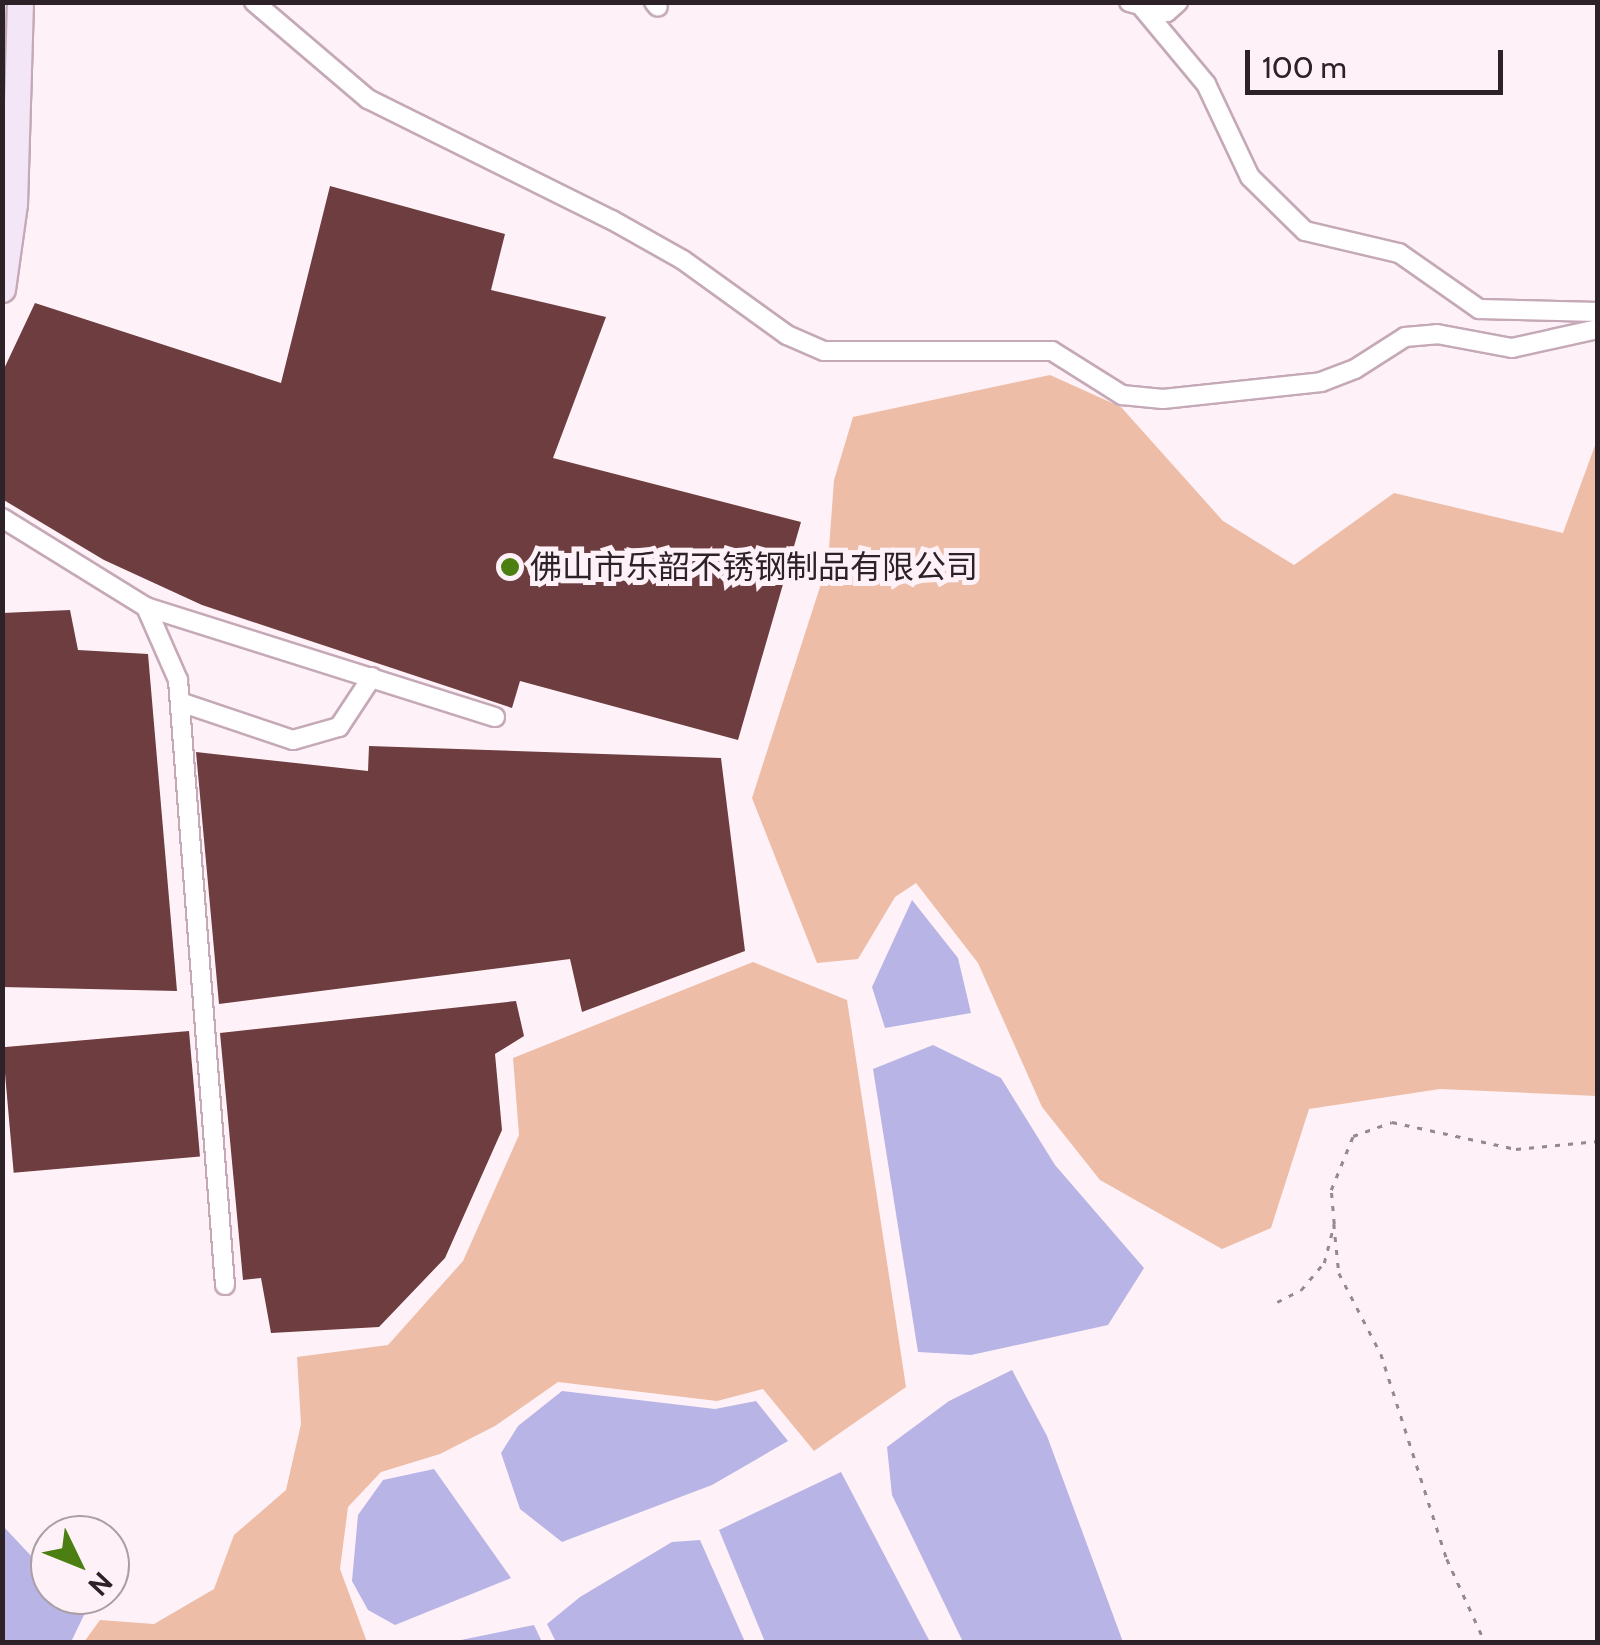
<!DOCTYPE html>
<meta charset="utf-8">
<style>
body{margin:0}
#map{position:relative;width:1600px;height:1645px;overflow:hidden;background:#fef2f8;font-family:Cabin,"Noto Sans SC",sans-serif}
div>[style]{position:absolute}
.green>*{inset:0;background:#edbda7}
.water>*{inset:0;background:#b8b4e5}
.building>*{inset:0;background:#6e3d40;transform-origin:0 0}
.path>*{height:2.5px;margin-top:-1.25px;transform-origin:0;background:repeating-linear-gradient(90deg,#94898e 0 5px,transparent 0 13px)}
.roads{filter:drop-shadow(2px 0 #c5a9b7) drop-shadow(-2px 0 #c5a9b7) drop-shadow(0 2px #c5a9b7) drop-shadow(0 -2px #c5a9b7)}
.minor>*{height:18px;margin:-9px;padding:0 9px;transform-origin:9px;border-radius:9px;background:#fff}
.secondary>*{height:25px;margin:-12.5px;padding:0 12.5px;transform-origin:12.5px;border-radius:12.5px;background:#f3e6f7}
.dots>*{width:28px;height:28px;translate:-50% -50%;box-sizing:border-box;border:5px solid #fef2f8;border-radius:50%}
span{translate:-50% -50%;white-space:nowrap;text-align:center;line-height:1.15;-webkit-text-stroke:10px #fef2f8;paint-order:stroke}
.poi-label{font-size:32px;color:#2d2227}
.left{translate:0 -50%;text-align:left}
.frame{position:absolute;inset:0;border:5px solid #2d2227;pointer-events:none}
.north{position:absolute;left:30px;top:1515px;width:100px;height:100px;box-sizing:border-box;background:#fef2f8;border:2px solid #aa9fa4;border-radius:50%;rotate:133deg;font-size:28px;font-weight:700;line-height:40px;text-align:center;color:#2d2227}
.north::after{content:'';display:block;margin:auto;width:35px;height:45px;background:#4b7f11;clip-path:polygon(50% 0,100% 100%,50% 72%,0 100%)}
.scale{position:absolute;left:1245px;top:50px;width:258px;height:45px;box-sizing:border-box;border:5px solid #2d2227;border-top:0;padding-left:12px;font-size:30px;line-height:35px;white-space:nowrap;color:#2d2227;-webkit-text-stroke:8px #fef2f8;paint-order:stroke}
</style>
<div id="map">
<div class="green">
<i style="clip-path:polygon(1050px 375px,1121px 407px,1223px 521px,1294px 565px,1394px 493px,1563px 533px,1597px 440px,1597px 1096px,1440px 1089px,1309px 1109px,1271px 1228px,1222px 1249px,1100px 1180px,1042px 1107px,978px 963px,916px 883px,895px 897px,858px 959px,817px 963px,752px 798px,828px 562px,834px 480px,853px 417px)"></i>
<i style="clip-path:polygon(753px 962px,847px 1000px,906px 1387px,814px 1451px,763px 1389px,717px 1401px,558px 1382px,495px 1426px,440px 1454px,381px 1472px,348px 1507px,340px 1569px,367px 1642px,84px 1642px,100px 1620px,154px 1624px,214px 1589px,234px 1535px,286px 1490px,301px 1424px,297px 1357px,388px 1345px,463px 1261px,519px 1135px,513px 1058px)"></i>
</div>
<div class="water">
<i style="clip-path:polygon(912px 900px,958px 958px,971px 1013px,885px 1028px,872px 987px)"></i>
<i style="clip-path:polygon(933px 1045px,1001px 1078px,1055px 1165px,1144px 1268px,1108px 1325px,971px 1355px,918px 1352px,873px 1069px)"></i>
<i style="clip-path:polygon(1012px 1370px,1047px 1436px,1123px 1642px,963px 1642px,892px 1495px,887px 1447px,949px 1401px)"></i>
<i style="clip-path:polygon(562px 1391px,715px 1409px,756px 1401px,788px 1441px,712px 1485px,562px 1542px,520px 1509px,501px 1453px,518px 1426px)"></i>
<i style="clip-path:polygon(434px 1469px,511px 1578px,395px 1625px,368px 1610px,352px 1581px,358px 1515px,383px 1480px)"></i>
<i style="clip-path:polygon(841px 1472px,930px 1642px,765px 1642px,719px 1530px)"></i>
<i style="clip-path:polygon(3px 1526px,50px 1576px,50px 1595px,68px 1595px,85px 1613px,71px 1642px,3px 1642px)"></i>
<i style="clip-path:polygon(700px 1540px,745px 1642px,556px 1642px,547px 1624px,580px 1597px,672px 1542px)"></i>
<i style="clip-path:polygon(534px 1625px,542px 1642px,451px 1642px)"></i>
</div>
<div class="building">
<i style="clip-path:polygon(330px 186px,505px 234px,491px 290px,606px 317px,553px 458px,801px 522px,738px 740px,520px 681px,512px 708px,202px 605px,104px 560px,2px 499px,2px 373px,35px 303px,281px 383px)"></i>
<i style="clip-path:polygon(70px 610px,78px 650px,148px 654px,177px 991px,2px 987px,2px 613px)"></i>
<i style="clip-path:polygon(369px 746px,721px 758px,745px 951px,582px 1012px,570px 959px,219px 1004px,196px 752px,368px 771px)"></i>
<i style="clip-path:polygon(516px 1001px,524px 1036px,495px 1054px,502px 1130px,445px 1258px,379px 1327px,271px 1333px,261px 1278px,243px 1280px,220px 1033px)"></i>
<i style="left:189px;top:1031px;width:126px;height:187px;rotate:85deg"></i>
</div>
<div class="path">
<i style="left:1334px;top:1224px;width:49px;rotate:84.2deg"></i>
<i style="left:1339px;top:1273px;width:91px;rotate:62.6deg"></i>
<i style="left:1381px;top:1354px;width:215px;rotate:72.2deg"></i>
<i style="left:1447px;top:1559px;width:91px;rotate:65.4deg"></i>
<i style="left:1277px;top:1302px;width:27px;rotate:-27deg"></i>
<i style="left:1301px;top:1290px;width:35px;rotate:-50deg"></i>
<i style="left:1324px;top:1263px;width:40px;rotate:-75.6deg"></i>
<i style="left:1334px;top:1224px;width:34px;rotate:-95deg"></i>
<i style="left:1331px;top:1190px;width:58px;rotate:-67.8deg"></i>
<i style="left:1353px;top:1136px;width:41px;rotate:-19.7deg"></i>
<i style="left:1392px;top:1122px;width:127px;rotate:12.3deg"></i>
<i style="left:1516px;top:1149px;width:82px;rotate:-5.6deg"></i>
</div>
<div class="roads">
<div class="minor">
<i style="left:254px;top:2px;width:150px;rotate:40.4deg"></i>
<i style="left:368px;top:99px;width:272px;rotate:26.4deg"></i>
<i style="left:612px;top:220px;width:81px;rotate:29.4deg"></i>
<i style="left:683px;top:260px;width:128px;rotate:35.8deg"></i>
<i style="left:787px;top:335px;width:40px;rotate:23.4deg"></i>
<i style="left:824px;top:351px;width:228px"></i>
<i style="left:1052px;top:351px;width:83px;rotate:32.2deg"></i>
<i style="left:1122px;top:395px;width:41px;rotate:5.6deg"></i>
<i style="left:1163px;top:399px;width:159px;rotate:-6.1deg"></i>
<i style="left:1321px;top:382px;width:36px;rotate:-21deg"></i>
<i style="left:1355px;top:369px;width:59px;rotate:-32.6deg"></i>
<i style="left:1405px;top:337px;width:32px;rotate:-5deg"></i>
<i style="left:1437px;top:334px;width:76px;rotate:10.6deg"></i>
<i style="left:1512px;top:348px;width:88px;rotate:-12.5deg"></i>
<i style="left:654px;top:2px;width:6px;rotate:51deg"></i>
<i style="left:1129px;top:2px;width:39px;rotate:15deg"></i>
<i style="left:1167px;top:12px;width:15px;rotate:-42deg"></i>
<i style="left:1141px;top:6px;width:102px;rotate:50.2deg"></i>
<i style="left:1206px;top:84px;width:103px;rotate:64.7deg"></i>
<i style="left:1250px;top:177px;width:77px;rotate:44.5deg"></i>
<i style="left:1305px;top:231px;width:97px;rotate:13.2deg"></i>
<i style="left:1399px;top:253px;width:98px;rotate:35deg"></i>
<i style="left:1479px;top:309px;width:119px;rotate:1.4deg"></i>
<i style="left:2px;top:518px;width:169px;rotate:31.7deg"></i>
<i style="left:146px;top:607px;width:80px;rotate:66.3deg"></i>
<i style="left:178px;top:680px;width:607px;rotate:85.56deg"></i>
<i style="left:146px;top:607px;width:366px;rotate:17.5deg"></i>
<i style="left:180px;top:702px;width:119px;rotate:18.6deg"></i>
<i style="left:293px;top:740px;width:48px;rotate:-15.8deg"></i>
<i style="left:339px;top:727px;width:60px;rotate:-56.6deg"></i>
</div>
<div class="secondary">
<i style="left:2px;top:289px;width:86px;rotate:-82deg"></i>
<i style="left:14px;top:204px;width:202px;rotate:-88.3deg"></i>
</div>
</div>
<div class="dots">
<i style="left:510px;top:567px;background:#4b7f11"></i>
</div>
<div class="poi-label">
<span class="left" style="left:530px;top:567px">佛山市乐韶不锈钢制品有限公司</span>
</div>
<div class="frame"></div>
<div class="north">N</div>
<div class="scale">100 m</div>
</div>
